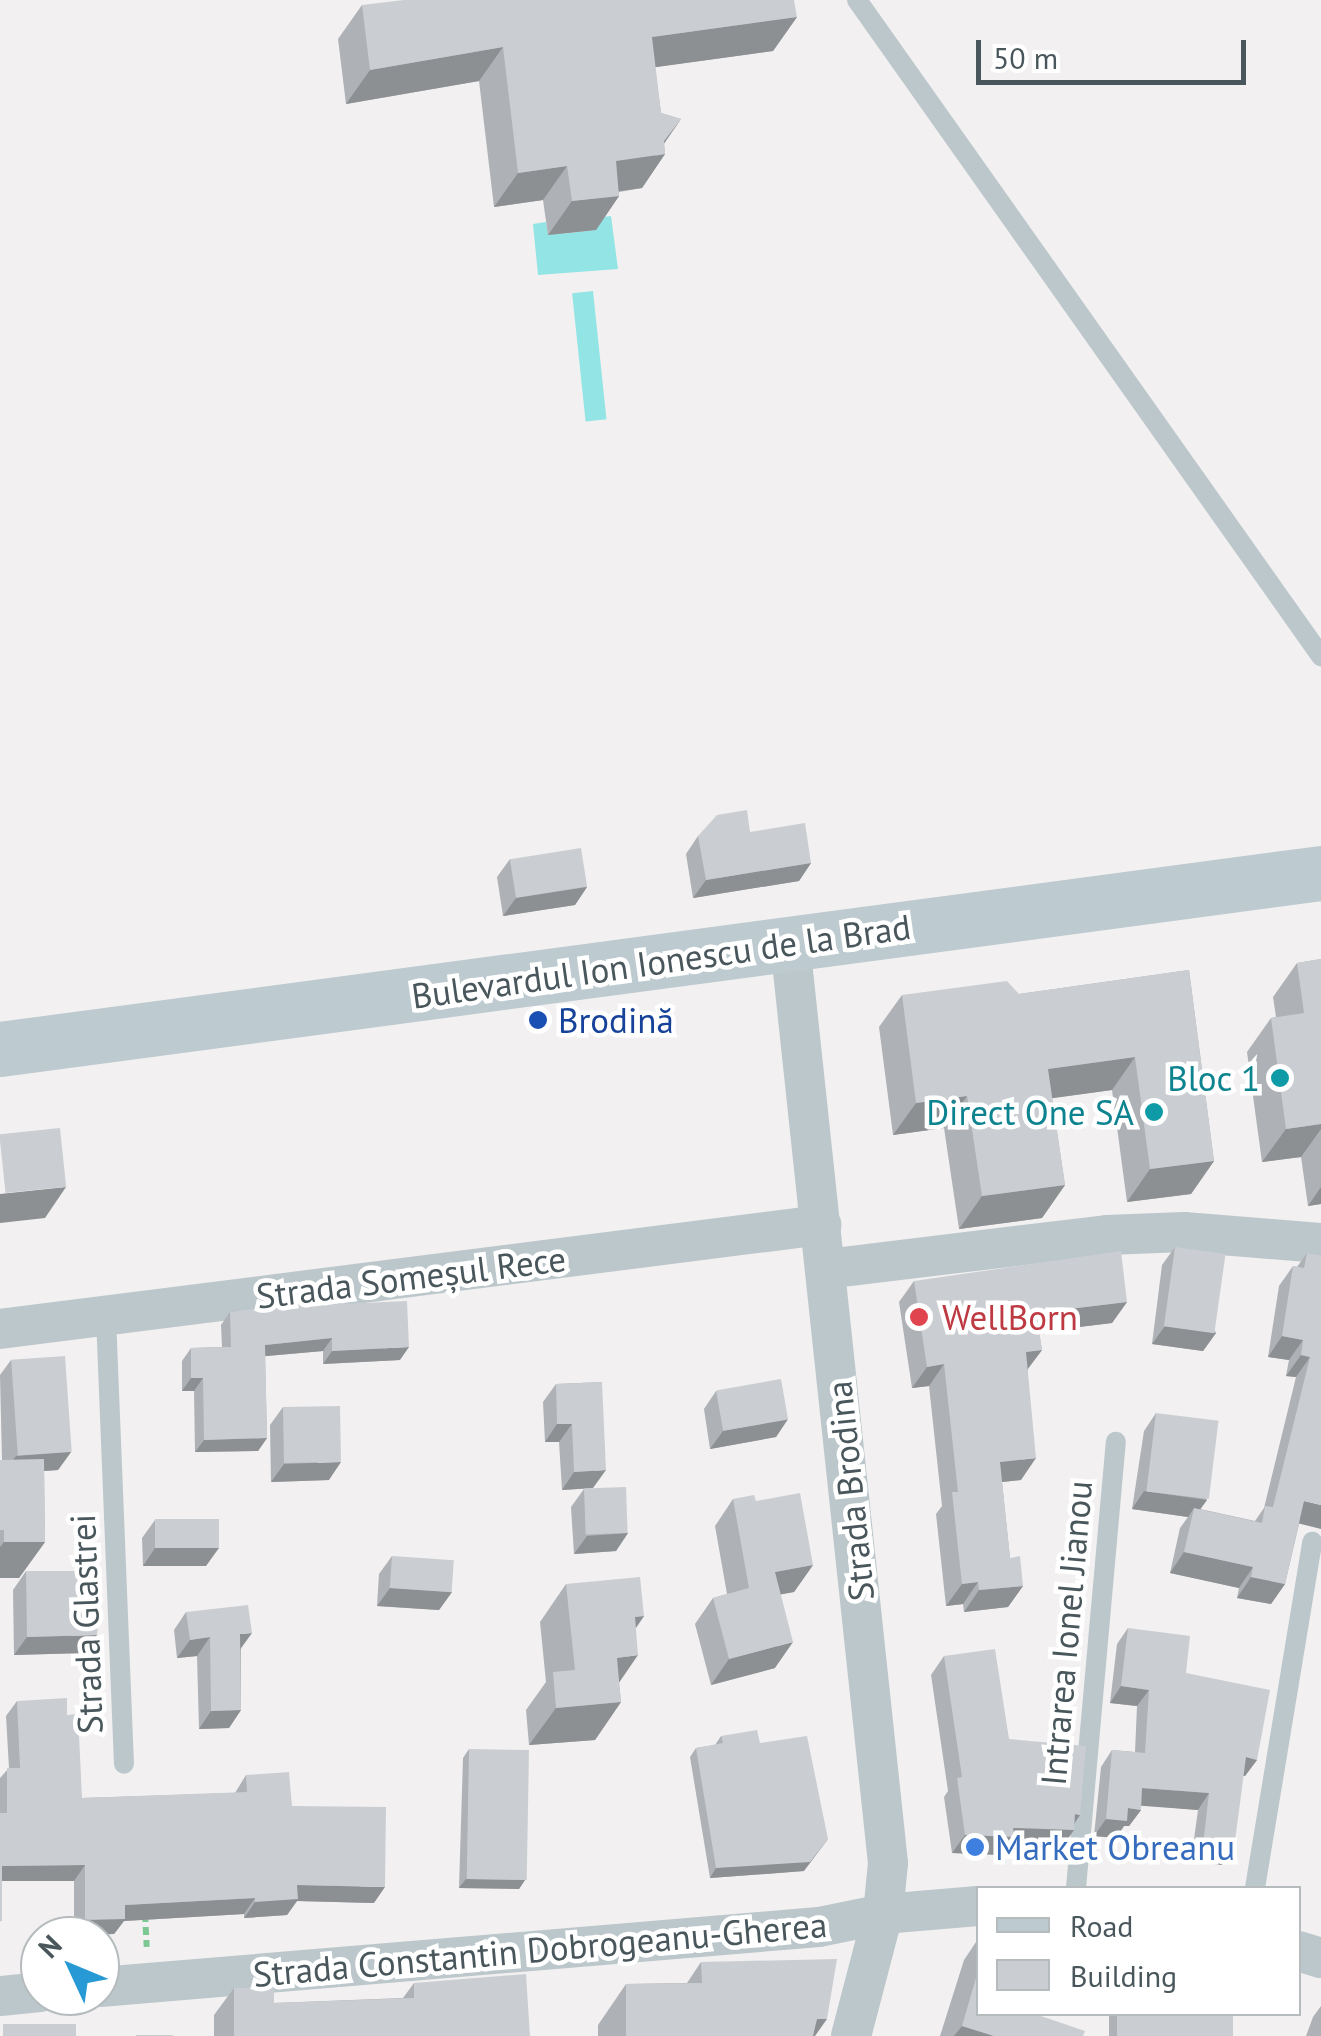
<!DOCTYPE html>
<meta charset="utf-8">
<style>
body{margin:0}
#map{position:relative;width:1321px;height:2036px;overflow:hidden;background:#f2f0f0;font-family:"PT Sans",sans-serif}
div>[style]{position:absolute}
.water>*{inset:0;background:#92e5e4;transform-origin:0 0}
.path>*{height:6px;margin-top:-3px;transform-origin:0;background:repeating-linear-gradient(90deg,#7cc792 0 8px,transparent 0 13px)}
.lane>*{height:20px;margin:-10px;padding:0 10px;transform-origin:10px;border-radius:10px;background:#bcc7cb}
.street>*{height:40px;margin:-20px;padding:0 20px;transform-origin:20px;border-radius:20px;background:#bcc7cb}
.secondary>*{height:55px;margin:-27.5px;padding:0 27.5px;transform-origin:27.5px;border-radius:27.5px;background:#bdcad0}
.wall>*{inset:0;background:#aeb1b5;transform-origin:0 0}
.shaded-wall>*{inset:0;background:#8d9093}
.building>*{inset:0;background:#caced2;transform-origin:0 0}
.dots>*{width:28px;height:28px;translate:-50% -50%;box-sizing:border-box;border:5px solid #fff;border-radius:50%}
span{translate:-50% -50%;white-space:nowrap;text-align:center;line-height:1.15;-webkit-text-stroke:9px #fff;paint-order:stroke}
.street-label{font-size:35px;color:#49575c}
.transit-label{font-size:35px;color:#164399}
.left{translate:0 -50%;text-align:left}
.culture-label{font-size:35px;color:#0d838f}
.right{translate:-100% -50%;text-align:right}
.health-label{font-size:35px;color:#be3a42}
.shop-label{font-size:35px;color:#366cbe}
.legend{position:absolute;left:976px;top:1886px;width:325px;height:130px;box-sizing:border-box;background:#fff;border:2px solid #b6bcbe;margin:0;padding:12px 18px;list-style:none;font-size:30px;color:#49575c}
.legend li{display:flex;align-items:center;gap:20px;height:50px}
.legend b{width:50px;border:2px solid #b6bcbe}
.north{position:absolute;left:20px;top:1916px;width:100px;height:100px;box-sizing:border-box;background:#fff;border:2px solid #b6bcbe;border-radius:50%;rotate:314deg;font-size:28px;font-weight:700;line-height:40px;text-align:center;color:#49575c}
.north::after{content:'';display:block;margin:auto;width:35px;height:45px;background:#2799d4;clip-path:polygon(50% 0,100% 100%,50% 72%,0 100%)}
.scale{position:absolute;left:976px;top:40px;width:270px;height:45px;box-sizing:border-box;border:5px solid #49575c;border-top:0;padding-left:12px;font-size:30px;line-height:35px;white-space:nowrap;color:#49575c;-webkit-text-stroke:8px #fff;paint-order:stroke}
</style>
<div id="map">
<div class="water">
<i style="clip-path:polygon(611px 216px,618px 269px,538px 275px,533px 224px,546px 222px,548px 234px,569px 233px,595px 230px,595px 218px)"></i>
<i style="left:593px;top:291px;width:129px;height:21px;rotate:84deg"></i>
</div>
<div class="path">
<i style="left:145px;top:1914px;width:33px;rotate:87deg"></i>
</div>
<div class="lane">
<i style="left:857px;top:0;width:804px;rotate:54.73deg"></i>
<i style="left:106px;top:1317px;width:447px;rotate:87.7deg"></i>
<i style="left:1076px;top:1888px;width:448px;rotate:-84.9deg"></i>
<i style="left:1255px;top:1888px;width:351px;rotate:-80.6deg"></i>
</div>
<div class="street">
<i style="left:790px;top:943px;width:925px;rotate:83.92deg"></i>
<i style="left:888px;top:1863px;width:51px;rotate:95.6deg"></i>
<i style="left:883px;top:1914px;width:126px;rotate:104.7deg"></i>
<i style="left:826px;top:1269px;width:283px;rotate:-6.9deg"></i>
<i style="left:1107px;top:1235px;width:77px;rotate:-2.2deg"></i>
<i style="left:1184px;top:1232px;width:137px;rotate:4.6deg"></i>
<i style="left:0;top:1329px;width:828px;rotate:-7.22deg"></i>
<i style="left:1298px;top:1951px;width:24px;rotate:17deg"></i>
<i style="left:100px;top:1987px;width:721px;rotate:-4.77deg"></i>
<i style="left:819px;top:1927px;width:65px;rotate:-11.5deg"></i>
<i style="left:883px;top:1914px;width:95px;rotate:-4.8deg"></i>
<i style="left:0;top:1996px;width:40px;rotate:-5.7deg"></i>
</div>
<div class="secondary">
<i style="left:0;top:1049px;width:1333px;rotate:-7.59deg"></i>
</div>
<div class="wall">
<i style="clip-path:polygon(362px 5px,797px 17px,773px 51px,655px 67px,661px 113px,681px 119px,664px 144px,665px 154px,642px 188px,619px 192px,619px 196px,596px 230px,548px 235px,543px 200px,494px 207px,479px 81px,346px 104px,338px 39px)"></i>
<i style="clip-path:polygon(750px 832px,811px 863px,799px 881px,693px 898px,686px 854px,698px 836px)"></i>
<i style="clip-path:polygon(510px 859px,587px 887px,575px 905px,503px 916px,497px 877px)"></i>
<i style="clip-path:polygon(1321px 959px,1321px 1204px,1308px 1206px,1301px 1157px,1262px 1162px,1247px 1052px,1271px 1018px,1276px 1017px,1273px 997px,1297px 963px)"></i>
<i style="clip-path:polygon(1189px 970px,1214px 1161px,1191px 1194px,1127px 1202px,1112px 1090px,1052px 1098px,1065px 1185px,1042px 1218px,959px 1229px,944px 1128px,893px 1135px,879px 1027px,902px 995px,1019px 994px)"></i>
<i style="clip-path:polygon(1175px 1247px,1216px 1333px,1203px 1351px,1152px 1344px,1162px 1265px)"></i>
<i style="clip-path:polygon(1307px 1253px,1321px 1255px,1299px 1524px,1285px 1584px,1271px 1604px,1237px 1598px,1239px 1588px,1170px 1573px,1180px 1528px,1188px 1517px,1132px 1509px,1144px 1431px,1156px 1413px,1207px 1500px,1200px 1509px,1255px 1521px,1264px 1508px,1296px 1377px,1286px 1376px,1289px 1360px,1268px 1357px,1279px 1286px,1293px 1266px,1297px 1267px)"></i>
<i style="clip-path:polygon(914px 1281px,1127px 1302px,1112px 1323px,1039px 1332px,1042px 1350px,1028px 1369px,1021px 1480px,1002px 1482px,1010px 1558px,1023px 1586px,1008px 1607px,964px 1612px,963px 1604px,946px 1606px,936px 1514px,942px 1506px,929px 1386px,912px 1388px,899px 1302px)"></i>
<i style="clip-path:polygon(320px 1305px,400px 1360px,323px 1364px,323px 1351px,265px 1356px,267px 1438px,258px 1451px,195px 1452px,194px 1391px,182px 1391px,182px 1361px,191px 1348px,222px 1347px,221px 1325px,230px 1312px)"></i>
<i style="clip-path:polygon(11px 1360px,71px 1452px,58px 1470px,44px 1471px,45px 1542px,19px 1578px,0 1578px,0 1460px,2px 1460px,0 1375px)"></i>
<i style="clip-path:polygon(602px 1382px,593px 1488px,562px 1490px,559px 1442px,545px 1442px,543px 1402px,556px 1384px)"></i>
<i style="clip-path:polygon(716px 1391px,788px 1419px,776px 1437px,710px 1449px,704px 1409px)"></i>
<i style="clip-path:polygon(283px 1407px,329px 1480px,271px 1482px,270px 1425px)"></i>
<i style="clip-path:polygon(584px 1489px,628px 1533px,616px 1551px,574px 1554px,571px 1507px)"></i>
<i style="clip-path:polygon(733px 1499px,756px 1501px,813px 1565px,794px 1592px,781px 1594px,775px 1668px,711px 1685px,695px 1624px,713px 1598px,727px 1594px,715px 1526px)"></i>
<i style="clip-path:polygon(155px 1520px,206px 1566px,143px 1566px,142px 1538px)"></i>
<i style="clip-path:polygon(392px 1556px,452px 1592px,439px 1610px,377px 1606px,379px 1574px)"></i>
<i style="clip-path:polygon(26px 1571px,84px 1653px,14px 1655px,13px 1590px)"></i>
<i style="clip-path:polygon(566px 1584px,644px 1616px,636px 1628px,619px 1683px,621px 1702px,595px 1740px,529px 1745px,526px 1710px,546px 1682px,540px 1622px)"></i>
<i style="clip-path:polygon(186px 1612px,241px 1648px,241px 1710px,229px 1728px,199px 1729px,197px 1656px,177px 1658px,174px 1630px)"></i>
<i style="clip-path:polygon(1128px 1628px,1186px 1673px,1257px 1760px,1245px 1776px,1243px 1776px,1222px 1865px,1191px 1861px,1198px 1810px,1141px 1805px,1141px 1810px,1129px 1826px,1124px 1826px,1116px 1838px,1094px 1836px,1101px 1767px,1112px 1750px,1135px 1752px,1137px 1706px,1110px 1703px,1117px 1644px)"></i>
<i style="clip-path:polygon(944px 1656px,1075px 1823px,1061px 1849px,1008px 1846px,1002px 1855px,952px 1853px,944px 1797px,948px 1791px,931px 1675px)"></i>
<i style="clip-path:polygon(17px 1701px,67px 1715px,82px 1798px,235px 1793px,246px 1775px,292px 1806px,374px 1903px,297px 1901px,287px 1915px,244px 1918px,244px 1914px,124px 1921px,114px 1934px,74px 1935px,74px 1881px,2px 1881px,0 1924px,0 1778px,9px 1768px,6px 1716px)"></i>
<i style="clip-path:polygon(721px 1736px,760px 1743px,804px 1871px,710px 1878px,690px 1757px,696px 1748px,715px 1745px)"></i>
<i style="clip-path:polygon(469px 1749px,525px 1880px,519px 1889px,459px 1888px,463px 1758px)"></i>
<i style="clip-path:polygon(978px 1939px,978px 2014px,1083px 2036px,940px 2036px,964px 1960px)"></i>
<i style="clip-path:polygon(701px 1962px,815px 2036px,598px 2036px,598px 2025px,626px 1984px,687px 1983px)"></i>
<i style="clip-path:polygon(414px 1983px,530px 2036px,214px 2036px,214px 2015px,234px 1988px,274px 2003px,403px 1998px)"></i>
<i style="clip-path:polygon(1321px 2006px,1321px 2036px,1306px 2036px,1313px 2017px)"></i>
<i style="left:1109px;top:2014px;width:124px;height:23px"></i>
</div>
<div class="shaded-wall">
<i style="clip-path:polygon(797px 17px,773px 51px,628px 71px,652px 37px)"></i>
<i style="clip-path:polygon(503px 47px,479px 81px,346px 104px,370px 70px)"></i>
<i style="clip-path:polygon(681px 119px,655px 156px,665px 154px,642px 188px,592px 195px,616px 161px,664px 141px)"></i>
<i style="clip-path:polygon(567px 166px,543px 200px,494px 207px,518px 173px)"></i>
<i style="clip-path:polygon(619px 196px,596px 230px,548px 235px,572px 201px)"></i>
<i style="clip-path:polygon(811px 863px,799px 881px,693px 898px,706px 880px)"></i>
<i style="clip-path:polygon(587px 887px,575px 905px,503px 916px,516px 898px)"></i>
<i style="clip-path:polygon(1135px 1057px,1112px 1090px,1025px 1102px,1048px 1069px)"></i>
<i style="clip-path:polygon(967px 1096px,944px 1128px,893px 1135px,916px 1103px)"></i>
<i style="clip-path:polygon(1321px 1124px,1321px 1129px,1301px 1157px,1262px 1162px,1286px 1129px)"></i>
<i style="clip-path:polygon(1214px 1161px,1191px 1194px,1127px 1202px,1150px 1169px)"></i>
<i style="clip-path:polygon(1065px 1185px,1042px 1218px,959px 1229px,982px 1196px)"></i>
<i style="clip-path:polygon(66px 1187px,45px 1218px,0 1223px,0 1194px)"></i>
<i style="clip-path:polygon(1321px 1187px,1321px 1204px,1308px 1206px)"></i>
<i style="clip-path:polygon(1127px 1302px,1112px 1323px,1021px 1334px,1036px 1313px)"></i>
<i style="clip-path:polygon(1165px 1326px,1216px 1333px,1203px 1351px,1152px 1344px)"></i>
<i style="clip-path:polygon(1282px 1336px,1303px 1340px,1289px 1360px,1268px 1357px)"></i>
<i style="clip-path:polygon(332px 1338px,323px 1351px,256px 1357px,265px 1345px)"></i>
<i style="clip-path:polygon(409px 1347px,400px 1360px,323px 1364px,332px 1351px)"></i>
<i style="clip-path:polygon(1042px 1350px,1026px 1371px,1026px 1352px)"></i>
<i style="clip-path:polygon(1301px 1355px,1310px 1357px,1296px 1377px,1286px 1376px)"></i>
<i style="clip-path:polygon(944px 1364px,929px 1386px,912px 1388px,927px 1367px)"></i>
<i style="clip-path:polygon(191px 1378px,203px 1378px,194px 1391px,182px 1391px)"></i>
<i style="clip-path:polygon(788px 1419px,776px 1437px,710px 1449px,723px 1431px)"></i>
<i style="clip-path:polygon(557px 1424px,572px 1424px,559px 1442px,545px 1442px)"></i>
<i style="clip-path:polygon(267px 1438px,258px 1451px,195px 1452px,204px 1440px)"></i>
<i style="clip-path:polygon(71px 1452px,58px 1470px,3px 1474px,16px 1456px)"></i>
<i style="clip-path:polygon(1036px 1458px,1021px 1480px,985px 1484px,1000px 1462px)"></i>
<i style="clip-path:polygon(341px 1462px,329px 1480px,271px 1482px,284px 1464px)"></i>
<i style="clip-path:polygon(606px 1470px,593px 1488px,562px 1490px,574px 1472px)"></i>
<i style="clip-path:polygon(1144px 1491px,1207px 1500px,1194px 1518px,1194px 1508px,1188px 1517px,1132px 1509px)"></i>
<i style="clip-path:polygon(1304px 1501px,1321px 1505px,1321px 1529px,1289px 1521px)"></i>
<i style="clip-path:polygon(628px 1533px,616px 1551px,574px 1554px,587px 1536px)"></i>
<i style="clip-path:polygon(4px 1542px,45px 1542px,19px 1578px,0 1578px,0 1547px)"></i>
<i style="clip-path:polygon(155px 1548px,219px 1548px,206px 1566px,143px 1566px)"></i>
<i style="clip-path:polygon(1184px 1552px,1253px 1567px,1239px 1588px,1170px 1573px)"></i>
<i style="clip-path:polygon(813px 1565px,794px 1592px,756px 1599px,775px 1572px)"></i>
<i style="clip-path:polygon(1251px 1577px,1285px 1584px,1271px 1604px,1237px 1598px)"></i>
<i style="clip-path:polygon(978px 1582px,963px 1604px,946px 1606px,962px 1584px)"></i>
<i style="clip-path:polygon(1023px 1586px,1008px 1607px,964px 1612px,979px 1590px)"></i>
<i style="clip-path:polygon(390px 1588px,452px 1592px,439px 1610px,377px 1606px)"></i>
<i style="clip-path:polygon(644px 1616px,618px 1653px,635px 1617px)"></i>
<i style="clip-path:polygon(252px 1633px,239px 1651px,240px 1634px)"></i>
<i style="clip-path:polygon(97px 1635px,84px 1653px,14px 1655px,27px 1637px)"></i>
<i style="clip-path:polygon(210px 1637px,197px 1656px,177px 1658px,190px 1640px)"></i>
<i style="clip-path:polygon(793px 1642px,775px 1668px,711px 1685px,729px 1659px)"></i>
<i style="clip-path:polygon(638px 1655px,612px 1693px,617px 1658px)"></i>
<i style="clip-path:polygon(1121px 1686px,1149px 1690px,1137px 1706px,1110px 1703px)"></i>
<i style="clip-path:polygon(621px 1702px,595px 1740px,529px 1745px,556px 1708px)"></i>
<i style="clip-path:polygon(241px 1710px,229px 1728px,199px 1729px,211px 1711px)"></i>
<i style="clip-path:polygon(1246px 1757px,1257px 1760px,1245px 1776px,1234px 1774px)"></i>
<i style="clip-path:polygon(1142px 1788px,1209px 1793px,1198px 1810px,1131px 1805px)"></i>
<i style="clip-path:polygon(1128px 1808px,1141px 1810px,1129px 1826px,1124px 1826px,1116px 1838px,1094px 1836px,1106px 1819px)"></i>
<i style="clip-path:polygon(1075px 1814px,1080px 1815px,1070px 1830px,1074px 1830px,1061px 1849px,1008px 1846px,1002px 1855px,952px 1853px,965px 1835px,1013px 1828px)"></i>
<i style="clip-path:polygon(828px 1839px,804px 1871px,710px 1878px,716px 1868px)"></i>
<i style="clip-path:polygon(1203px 1845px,1234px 1849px,1222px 1865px,1191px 1861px)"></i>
<i style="clip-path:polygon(85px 1865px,74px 1881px,0 1881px,2px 1866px)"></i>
<i style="clip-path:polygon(466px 1879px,525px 1880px,519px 1889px,459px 1888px)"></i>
<i style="clip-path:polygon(297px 1885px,385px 1887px,374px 1903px,297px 1901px,287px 1915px,244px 1918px,255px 1902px)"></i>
<i style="clip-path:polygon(255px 1898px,244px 1914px,124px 1921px,114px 1934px,74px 1935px,85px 1920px,125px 1905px)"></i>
<i style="clip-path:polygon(817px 2019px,827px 2019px,815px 2036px,805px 2036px)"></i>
<i style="clip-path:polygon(962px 2026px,994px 2036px,954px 2036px)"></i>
</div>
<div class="building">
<i style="clip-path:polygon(404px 0,794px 0,797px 17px,652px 37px,661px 113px,681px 119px,664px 141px,665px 154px,616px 161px,619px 196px,572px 201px,567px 166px,518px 173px,503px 47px,370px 70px,362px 5px)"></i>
<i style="clip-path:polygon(747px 810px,750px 832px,805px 823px,811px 863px,706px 880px,698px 836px,717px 815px)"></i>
<i style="left:581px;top:848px;width:39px;height:72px;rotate:81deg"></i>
<i style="clip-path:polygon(1321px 959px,1321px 1124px,1286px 1129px,1271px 1018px,1304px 1013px,1297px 963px)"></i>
<i style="clip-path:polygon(1189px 970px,1214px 1161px,1150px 1169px,1135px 1057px,1048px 1069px,1065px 1185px,982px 1196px,967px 1096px,916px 1103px,902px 995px,1007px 981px,1019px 994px)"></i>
<i style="left:60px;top:1128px;width:59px;height:61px;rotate:84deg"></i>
<i style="left:1175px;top:1247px;width:51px;height:80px;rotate:8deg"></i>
<i style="clip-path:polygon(1121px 1251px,1127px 1302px,1036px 1313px,1042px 1350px,1026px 1352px,1036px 1458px,1000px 1462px,1010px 1558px,1020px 1556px,1023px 1586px,979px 1590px,978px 1582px,962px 1584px,952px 1492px,958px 1492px,944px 1364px,927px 1367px,914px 1281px)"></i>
<i style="clip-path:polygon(1307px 1253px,1321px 1255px,1321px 1505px,1304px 1501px,1285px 1584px,1251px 1577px,1253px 1567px,1184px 1552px,1194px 1508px,1262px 1523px,1265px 1506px,1273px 1507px,1310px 1357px,1301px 1355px,1303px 1340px,1282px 1336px,1293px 1266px,1304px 1268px)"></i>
<i style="clip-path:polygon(320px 1301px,320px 1305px,407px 1301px,409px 1347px,332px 1351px,332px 1338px,265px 1345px,267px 1438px,204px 1440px,203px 1378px,191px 1378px,191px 1348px,231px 1347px,230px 1312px)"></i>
<i style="left:65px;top:1356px;width:96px;height:54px;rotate:86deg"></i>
<i style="left:781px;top:1379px;width:41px;height:66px;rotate:80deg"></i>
<i style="clip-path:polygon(602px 1382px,606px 1470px,574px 1472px,572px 1424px,557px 1424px,556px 1384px)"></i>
<i style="left:340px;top:1406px;width:56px;height:57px;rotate:89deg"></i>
<i style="left:1156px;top:1413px;width:63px;height:79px;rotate:7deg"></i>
<i style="clip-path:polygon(44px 1459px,45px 1542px,4px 1542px,4px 1530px,0 1530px,0 1460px)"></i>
<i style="left:626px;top:1487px;width:46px;height:42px;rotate:88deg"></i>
<i style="clip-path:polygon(800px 1493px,813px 1565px,775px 1572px,793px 1642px,729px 1659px,713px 1598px,749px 1588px,733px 1499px,754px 1495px,756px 1501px)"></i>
<i style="left:219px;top:1519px;width:29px;height:64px;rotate:90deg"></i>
<i style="left:392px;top:1556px;width:62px;height:32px;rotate:4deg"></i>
<i style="clip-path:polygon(26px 1571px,83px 1571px,101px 1596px,97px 1635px,27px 1637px)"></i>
<i style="clip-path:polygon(640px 1577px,644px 1616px,635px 1617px,638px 1655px,617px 1658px,621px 1702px,556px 1708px,553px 1672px,575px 1670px,566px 1584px)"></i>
<i style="clip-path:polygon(248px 1605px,252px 1633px,240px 1634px,241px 1710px,211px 1711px,210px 1637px,190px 1640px,186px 1612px)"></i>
<i style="clip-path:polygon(1128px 1628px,1190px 1636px,1186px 1673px,1270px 1690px,1257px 1760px,1246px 1757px,1234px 1849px,1203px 1845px,1209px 1793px,1142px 1788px,1141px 1810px,1128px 1808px,1127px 1821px,1106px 1819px,1112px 1750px,1145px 1753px,1149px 1690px,1121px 1686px)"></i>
<i style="clip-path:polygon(995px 1649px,1009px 1739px,1086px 1746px,1080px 1815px,1075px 1814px,1074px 1830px,1013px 1828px,1015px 1837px,965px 1835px,957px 1778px,962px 1777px,944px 1656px)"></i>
<i style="clip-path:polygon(67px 1698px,67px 1715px,78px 1714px,82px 1798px,247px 1792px,246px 1775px,289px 1772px,292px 1806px,386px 1807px,385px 1887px,297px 1885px,298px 1899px,255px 1902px,255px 1898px,125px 1905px,125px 1919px,85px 1920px,85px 1865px,2px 1866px,2px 1921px,0 1921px,0 1813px,7px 1813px,7px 1768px,20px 1768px,17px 1701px)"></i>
<i style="clip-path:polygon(757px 1730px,760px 1743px,807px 1736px,828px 1839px,810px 1862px,716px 1868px,696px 1748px,723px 1743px,721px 1736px)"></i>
<i style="left:469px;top:1749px;width:60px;height:130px;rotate:1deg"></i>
<i style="clip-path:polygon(837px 1959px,827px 2019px,817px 2019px,813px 2036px,626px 2036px,626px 1984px,702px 1983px,701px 1962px)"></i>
<i style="clip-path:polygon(978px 1971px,978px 2014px,1035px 2014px,1085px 2031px,1083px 2036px,994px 2036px,962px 2026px)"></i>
<i style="clip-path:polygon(526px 1974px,530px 2036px,234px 2036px,234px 1988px,274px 1987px,274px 2003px,414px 1998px,414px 1983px)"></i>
<i style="left:1117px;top:2014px;width:116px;height:23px"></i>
<i style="left:3px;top:2024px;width:73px;height:12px"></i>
<i style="left:136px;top:2035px;width:37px;height:1px"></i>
</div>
<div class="dots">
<i style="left:538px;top:1020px;background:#1a4fb4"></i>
<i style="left:1280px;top:1078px;background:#0f9aa8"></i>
<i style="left:1154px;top:1112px;background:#0f9aa8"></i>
<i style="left:919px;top:1317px;background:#e0444e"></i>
<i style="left:975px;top:1847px;background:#3f7fe0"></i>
</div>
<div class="street-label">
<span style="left:661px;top:961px;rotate:-8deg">Bulevardul Ion Ionescu de la Brad</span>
<span style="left:411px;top:1277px;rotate:-7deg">Strada Someșul Rece</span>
<span style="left:850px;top:1491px;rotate:-96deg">Strada Brodina</span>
<span style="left:86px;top:1624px;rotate:-92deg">Strada Glastrei</span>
<span style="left:1066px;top:1633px;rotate:-85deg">Intrarea Ionel Jianou</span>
<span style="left:540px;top:1949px;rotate:-5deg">Strada Constantin Dobrogeanu-Gherea</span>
</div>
<div class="transit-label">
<span class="left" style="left:558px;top:1020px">Brodină</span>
</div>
<div class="culture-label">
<span class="right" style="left:1260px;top:1078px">Bloc 1</span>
<span class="right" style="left:1134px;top:1112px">Direct One SA</span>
</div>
<div class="health-label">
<span class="left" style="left:942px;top:1317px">WellBorn</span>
</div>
<div class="shop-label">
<span class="left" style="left:995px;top:1847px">Market Obreanu</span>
</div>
<ul class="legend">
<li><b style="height:12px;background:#bdcad0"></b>Road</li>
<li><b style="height:28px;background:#caced2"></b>Building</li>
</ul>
<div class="north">N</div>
<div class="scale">50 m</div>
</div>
